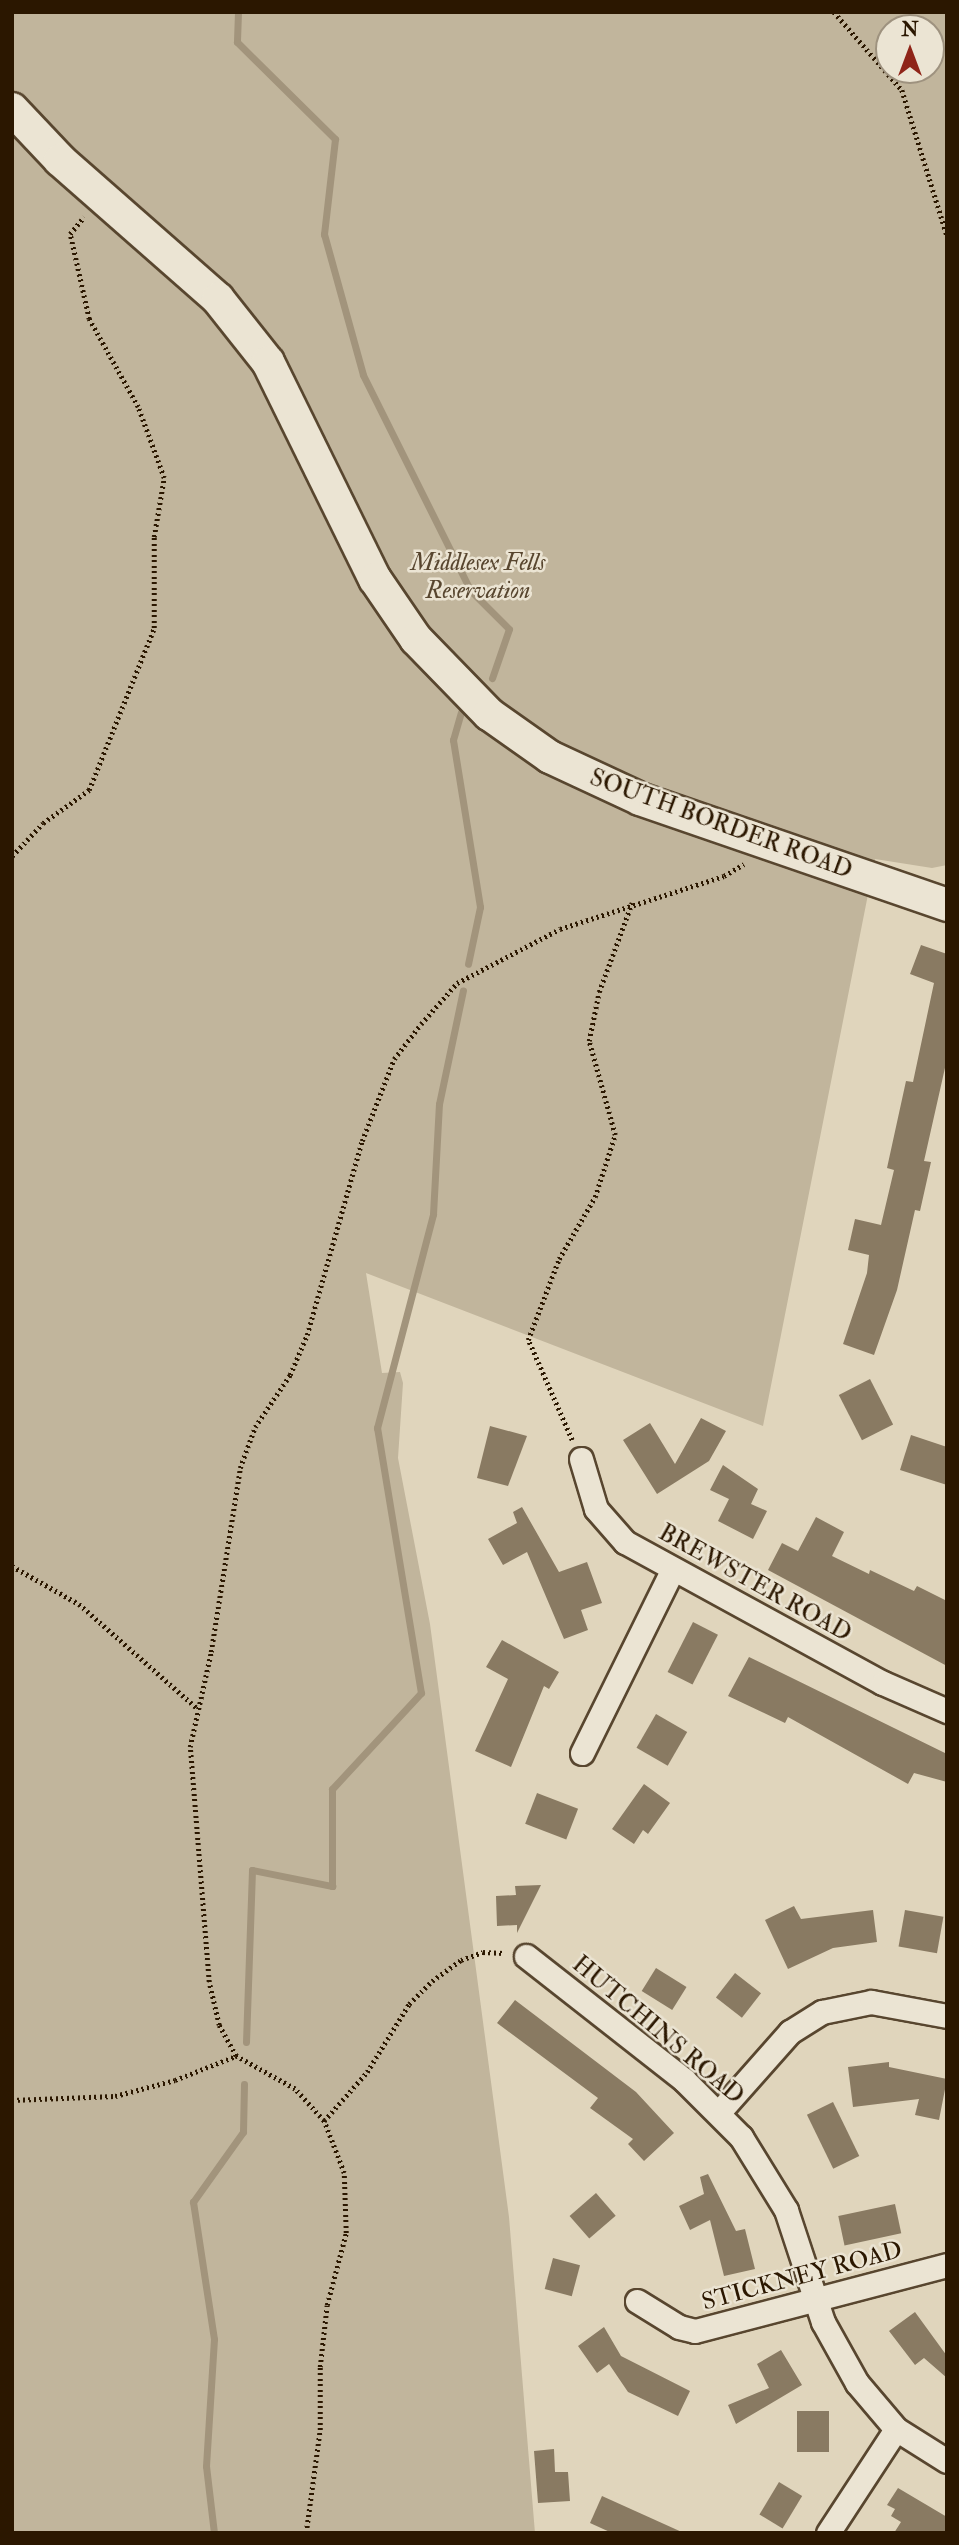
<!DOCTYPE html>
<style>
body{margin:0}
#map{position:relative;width:959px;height:2545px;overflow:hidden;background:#e0d5bc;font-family:"IM FELL Double Pica",serif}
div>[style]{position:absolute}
.green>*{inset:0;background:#c1b59c}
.stream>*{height:7px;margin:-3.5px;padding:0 3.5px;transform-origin:3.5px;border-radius:3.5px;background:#a2947c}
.building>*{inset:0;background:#897a62;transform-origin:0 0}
.path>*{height:4.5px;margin-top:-2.25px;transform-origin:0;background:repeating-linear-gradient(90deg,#2b1700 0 2px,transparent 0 5.5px)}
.roads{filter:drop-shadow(2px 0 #58462f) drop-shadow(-2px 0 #58462f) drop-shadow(0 2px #58462f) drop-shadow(0 -2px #58462f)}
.minor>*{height:23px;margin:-11.5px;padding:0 11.5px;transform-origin:11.5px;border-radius:11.5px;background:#ebe4d3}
.secondary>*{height:32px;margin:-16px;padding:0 16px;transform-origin:16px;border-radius:16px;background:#ebe4d3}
span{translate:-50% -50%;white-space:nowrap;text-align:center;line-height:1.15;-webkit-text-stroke:5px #ebe4d3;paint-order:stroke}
.park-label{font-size:24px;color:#58462f;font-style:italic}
.street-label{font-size:24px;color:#2b1700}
.frame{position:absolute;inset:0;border:14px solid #2b1700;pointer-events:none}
.north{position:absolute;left:875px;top:14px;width:70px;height:70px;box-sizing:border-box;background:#ebe4d3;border:2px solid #9e927f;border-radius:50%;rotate:0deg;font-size:19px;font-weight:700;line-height:28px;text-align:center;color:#2b1700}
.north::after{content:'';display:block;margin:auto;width:24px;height:32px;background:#8f2418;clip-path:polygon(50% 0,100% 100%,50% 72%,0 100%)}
</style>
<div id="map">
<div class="green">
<i style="clip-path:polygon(evenodd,12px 12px,947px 12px,947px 865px,932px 868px,875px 859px,763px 1426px,366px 1273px,382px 1373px,400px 1372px,403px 1383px,398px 1458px,430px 1624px,509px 2217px,535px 2533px,12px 2533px,12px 12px,889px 28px,931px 28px,931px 70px,889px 70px,889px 28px)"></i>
</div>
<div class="stream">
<i style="left:238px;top:12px;width:30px;rotate:92deg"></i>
<i style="left:237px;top:42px;width:138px;rotate:44.7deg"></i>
<i style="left:335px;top:139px;width:96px;rotate:96.6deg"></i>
<i style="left:324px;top:234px;width:146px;rotate:74.5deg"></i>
<i style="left:363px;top:375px;width:240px;rotate:63.5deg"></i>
<i style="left:470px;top:590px;width:55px;rotate:45deg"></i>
<i style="left:509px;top:629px;width:52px;rotate:109.1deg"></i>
<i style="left:461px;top:712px;width:29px;rotate:106deg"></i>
<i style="left:453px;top:740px;width:169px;rotate:80.8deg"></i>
<i style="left:480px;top:907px;width:58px;rotate:101.9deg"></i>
<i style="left:246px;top:2042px;width:172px;rotate:-88deg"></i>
<i style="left:252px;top:1870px;width:82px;rotate:11.3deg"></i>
<i style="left:332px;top:1886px;width:97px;rotate:-90deg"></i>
<i style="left:332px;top:1789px;width:131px;rotate:-47.2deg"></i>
<i style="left:421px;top:1693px;width:269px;rotate:-99.4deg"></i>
<i style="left:377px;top:1428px;width:221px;rotate:-75.3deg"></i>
<i style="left:433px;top:1214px;width:110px;rotate:-86.9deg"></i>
<i style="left:439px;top:1104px;width:116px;rotate:-78.1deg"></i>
<i style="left:214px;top:2533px;width:67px;rotate:-96.8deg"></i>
<i style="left:206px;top:2466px;width:127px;rotate:-86.4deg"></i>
<i style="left:214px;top:2339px;width:139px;rotate:-98.7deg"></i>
<i style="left:193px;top:2202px;width:86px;rotate:-54.5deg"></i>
<i style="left:243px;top:2132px;width:48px;rotate:-88.8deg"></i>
</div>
<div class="building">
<i style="clip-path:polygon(921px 945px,947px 954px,947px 1059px,924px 1161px,931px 1162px,920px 1211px,915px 1210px,897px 1290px,874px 1355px,843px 1344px,867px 1273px,869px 1255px,848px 1250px,855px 1219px,881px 1225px,894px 1170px,887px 1168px,906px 1081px,913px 1082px,934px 983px,910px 974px)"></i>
<i style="left:870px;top:1379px;width:51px;height:35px;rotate:63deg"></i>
<i style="clip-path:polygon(701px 1418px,726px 1431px,709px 1461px,657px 1494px,623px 1440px,650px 1423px,675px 1464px)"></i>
<i style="clip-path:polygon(490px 1426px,527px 1436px,508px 1486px,477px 1478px)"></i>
<i style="clip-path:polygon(911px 1435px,947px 1447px,947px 1485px,900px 1470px)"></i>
<i style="clip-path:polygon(723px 1465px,758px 1489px,751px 1504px,767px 1511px,753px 1539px,718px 1521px,729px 1499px,710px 1490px)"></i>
<i style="clip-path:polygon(522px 1507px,559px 1572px,587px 1562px,602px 1603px,581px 1610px,588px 1630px,564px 1639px,527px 1552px,503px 1565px,488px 1539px,517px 1523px,513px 1512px)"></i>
<i style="clip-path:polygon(816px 1517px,844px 1532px,832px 1556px,869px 1574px,870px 1570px,914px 1591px,917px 1586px,947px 1601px,947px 1666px,768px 1570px,782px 1543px,798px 1551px)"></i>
<i style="left:693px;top:1622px;width:28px;height:56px;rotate:27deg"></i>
<i style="clip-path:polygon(502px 1640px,559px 1672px,549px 1689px,544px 1686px,511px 1767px,475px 1751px,508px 1679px,486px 1667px)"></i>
<i style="clip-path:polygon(749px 1657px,947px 1754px,947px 1782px,914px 1773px,908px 1784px,788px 1717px,785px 1723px,728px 1696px)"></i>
<i style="left:656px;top:1714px;width:36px;height:39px;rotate:30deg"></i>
<i style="clip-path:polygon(644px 1784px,670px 1803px,648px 1834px,643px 1830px,634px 1844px,612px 1829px)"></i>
<i style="left:537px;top:1793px;width:44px;height:33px;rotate:21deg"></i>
<i style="clip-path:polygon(541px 1885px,517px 1933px,517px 1925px,497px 1926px,496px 1896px,516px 1895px,515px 1886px)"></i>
<i style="clip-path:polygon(794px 1906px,801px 1919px,873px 1910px,877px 1942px,833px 1948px,788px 1969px,765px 1920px)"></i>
<i style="left:905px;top:1910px;width:39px;height:37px;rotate:10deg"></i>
<i style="left:656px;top:1968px;width:36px;height:27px;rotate:32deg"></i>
<i style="left:735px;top:1973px;width:33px;height:31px;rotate:38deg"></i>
<i style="clip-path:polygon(515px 2000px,636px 2092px,674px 2133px,644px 2161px,628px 2144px,633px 2139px,590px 2108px,598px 2098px,497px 2023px)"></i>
<i style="clip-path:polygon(889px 2062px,889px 2067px,947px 2079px,939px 2120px,915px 2115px,919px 2099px,853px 2107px,848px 2067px)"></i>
<i style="left:833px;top:2102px;width:60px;height:29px;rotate:64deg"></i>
<i style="clip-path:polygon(708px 2174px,736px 2231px,745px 2229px,755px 2269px,724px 2276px,710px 2220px,690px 2230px,679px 2206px,704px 2194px,700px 2177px)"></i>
<i style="left:596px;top:2193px;width:30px;height:35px;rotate:49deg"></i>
<i style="left:895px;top:2204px;width:30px;height:58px;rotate:78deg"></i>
<i style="left:553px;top:2258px;width:28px;height:32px;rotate:15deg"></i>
<i style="clip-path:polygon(915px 2312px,947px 2356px,947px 2378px,924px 2358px,915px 2365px,889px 2331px)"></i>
<i style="clip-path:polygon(604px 2327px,621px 2356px,690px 2391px,678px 2416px,628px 2392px,609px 2364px,597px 2373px,578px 2346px)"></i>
<i style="clip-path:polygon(781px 2350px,802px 2385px,736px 2424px,728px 2405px,769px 2388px,757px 2364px)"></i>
<i style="left:797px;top:2411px;width:32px;height:41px"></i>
<i style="clip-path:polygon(554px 2449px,555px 2472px,568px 2472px,570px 2501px,538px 2503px,534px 2451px)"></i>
<i style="left:779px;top:2482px;width:27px;height:38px;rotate:31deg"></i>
<i style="clip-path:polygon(898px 2488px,947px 2517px,947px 2533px,894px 2533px,901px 2522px,891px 2516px,895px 2509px,887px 2505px)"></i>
<i style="clip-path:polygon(602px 2496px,684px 2533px,612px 2533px,590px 2523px)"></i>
</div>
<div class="path">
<i style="left:834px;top:12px;width:103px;rotate:48.9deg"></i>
<i style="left:902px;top:90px;width:152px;rotate:72.8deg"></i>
<i style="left:12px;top:856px;width:45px;rotate:-46.8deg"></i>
<i style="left:43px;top:823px;width:57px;rotate:-35.7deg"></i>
<i style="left:89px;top:790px;width:175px;rotate:-68.1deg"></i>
<i style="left:154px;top:628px;width:91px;rotate:-90deg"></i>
<i style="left:154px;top:537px;width:60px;rotate:-80.4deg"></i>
<i style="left:164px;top:478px;width:76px;rotate:-110.1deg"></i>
<i style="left:138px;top:407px;width:101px;rotate:-119.1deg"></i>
<i style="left:89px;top:319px;width:87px;rotate:-102.6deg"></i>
<i style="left:70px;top:234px;width:22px;rotate:-51deg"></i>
<i style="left:572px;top:1440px;width:109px;rotate:-113.7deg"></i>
<i style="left:528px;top:1340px;width:87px;rotate:-69.1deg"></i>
<i style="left:559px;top:1259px;width:72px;rotate:-59.9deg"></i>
<i style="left:595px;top:1197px;width:65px;rotate:-72.1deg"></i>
<i style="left:615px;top:1135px;width:98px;rotate:-105.5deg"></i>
<i style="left:589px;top:1041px;width:50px;rotate:-78.5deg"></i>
<i style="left:599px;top:992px;width:95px;rotate:-69.7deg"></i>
<i style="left:12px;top:1566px;width:77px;rotate:29.6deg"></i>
<i style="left:79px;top:1604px;width:159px;rotate:41.4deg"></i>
<i style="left:12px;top:2100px;width:103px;rotate:-2.2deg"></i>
<i style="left:115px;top:2096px;width:62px;rotate:-14.9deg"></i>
<i style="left:175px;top:2080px;width:66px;rotate:-21.5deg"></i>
<i style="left:324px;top:2121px;width:65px;rotate:-48.7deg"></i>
<i style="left:367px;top:2072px;width:80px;rotate:-58.3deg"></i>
<i style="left:409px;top:2004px;width:33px;rotate:-45deg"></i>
<i style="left:432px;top:1981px;width:36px;rotate:-36deg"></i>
<i style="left:461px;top:1960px;width:23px;rotate:-20deg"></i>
<i style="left:483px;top:1952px;width:21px;rotate:3deg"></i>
<i style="left:306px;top:2533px;width:104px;rotate:-82.3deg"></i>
<i style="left:320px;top:2430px;width:63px;rotate:-90deg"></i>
<i style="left:320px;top:2367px;width:62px;rotate:-83.6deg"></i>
<i style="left:327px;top:2305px;width:74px;rotate:-75.2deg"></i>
<i style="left:346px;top:2233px;width:60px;rotate:-91.9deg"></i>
<i style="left:344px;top:2173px;width:56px;rotate:-111deg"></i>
<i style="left:324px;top:2121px;width:43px;rotate:-132.2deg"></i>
<i style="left:295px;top:2089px;width:68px;rotate:-150.8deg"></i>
<i style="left:236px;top:2056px;width:35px;rotate:-119deg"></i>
<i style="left:219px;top:2025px;width:44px;rotate:-103.1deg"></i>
<i style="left:209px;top:1982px;width:236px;rotate:-94.6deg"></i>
<i style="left:190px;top:1747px;width:97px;rotate:-77.5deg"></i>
<i style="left:211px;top:1652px;width:186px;rotate:-81deg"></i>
<i style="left:240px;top:1468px;width:44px;rotate:-69.9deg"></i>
<i style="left:255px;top:1427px;width:63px;rotate:-56.1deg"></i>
<i style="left:290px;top:1375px;width:43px;rotate:-67deg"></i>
<i style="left:307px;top:1335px;width:202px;rotate:-74.2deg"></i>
<i style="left:362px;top:1141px;width:88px;rotate:-68.7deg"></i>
<i style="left:394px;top:1059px;width:44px;rotate:-52.4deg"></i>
<i style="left:421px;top:1024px;width:55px;rotate:-48.7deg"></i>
<i style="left:457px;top:983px;width:116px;rotate:-27.7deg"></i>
<i style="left:560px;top:929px;width:172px;rotate:-17.9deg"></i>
<i style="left:724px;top:876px;width:23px;rotate:-31deg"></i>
</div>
<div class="roads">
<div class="minor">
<i style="left:581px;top:1459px;width:52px;rotate:73.3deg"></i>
<i style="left:596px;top:1509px;width:44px;rotate:48.7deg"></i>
<i style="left:625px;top:1542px;width:294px;rotate:28.7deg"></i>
<i style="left:883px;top:1683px;width:70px;rotate:23.6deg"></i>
<i style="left:582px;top:1753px;width:205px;rotate:-63.7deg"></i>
<i style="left:526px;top:1956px;width:201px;rotate:38.1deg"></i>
<i style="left:684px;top:2080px;width:81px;rotate:45deg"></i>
<i style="left:741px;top:2137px;width:86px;rotate:58.3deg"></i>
<i style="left:786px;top:2210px;width:118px;rotate:71.7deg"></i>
<i style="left:823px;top:2322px;width:70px;rotate:60.9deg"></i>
<i style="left:857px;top:2383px;width:60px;rotate:49.7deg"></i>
<i style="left:896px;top:2429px;width:60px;rotate:32.1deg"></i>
<i style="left:720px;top:2111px;width:106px;rotate:-48.5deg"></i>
<i style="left:790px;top:2032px;width:38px;rotate:-32deg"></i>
<i style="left:822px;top:2012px;width:50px;rotate:-11.5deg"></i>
<i style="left:871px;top:2002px;width:77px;rotate:10.4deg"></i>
<i style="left:637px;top:2301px;width:49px;rotate:31.8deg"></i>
<i style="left:679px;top:2327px;width:16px;rotate:14deg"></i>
<i style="left:695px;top:2331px;width:260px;rotate:-14.7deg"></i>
<i style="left:828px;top:2533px;width:124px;rotate:-56.8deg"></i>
</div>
<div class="secondary">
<i style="left:12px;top:109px;width:70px;rotate:46.7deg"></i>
<i style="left:60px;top:160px;width:210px;rotate:41.3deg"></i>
<i style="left:218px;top:299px;width:80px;rotate:51.6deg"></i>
<i style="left:268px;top:362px;width:242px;rotate:63.8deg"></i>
<i style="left:375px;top:579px;width:73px;rotate:55.7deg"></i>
<i style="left:416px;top:639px;width:105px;rotate:45.8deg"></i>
<i style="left:489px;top:714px;width:75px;rotate:35.2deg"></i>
<i style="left:550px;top:757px;width:99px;rotate:25deg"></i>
<i style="left:640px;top:799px;width:325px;rotate:19deg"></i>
</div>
</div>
<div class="park-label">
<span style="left:478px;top:577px">Middlesex Fells<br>Reservation</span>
</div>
<div class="street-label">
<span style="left:721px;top:824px;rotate:20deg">SOUTH BORDER ROAD</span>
<span style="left:755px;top:1583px;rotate:29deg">BREWSTER ROAD</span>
<span style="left:658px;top:2030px;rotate:40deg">HUTCHINS ROAD</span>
<span style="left:802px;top:2276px;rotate:-15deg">STICKNEY ROAD</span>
</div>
<div class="frame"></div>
<div class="north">N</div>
</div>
